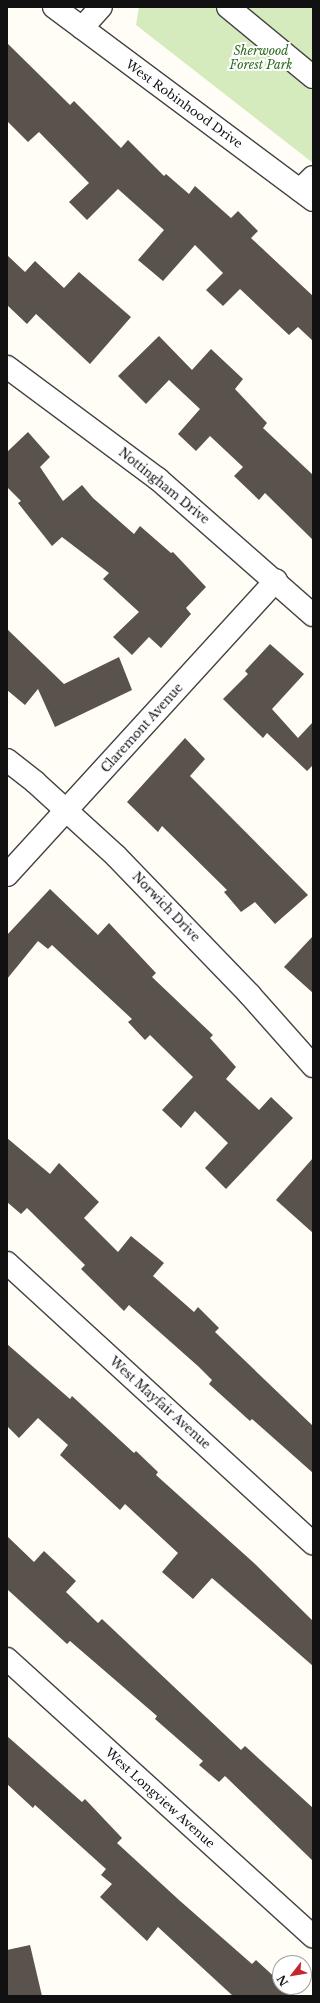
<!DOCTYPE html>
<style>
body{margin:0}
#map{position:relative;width:320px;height:2003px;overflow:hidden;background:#fffdf5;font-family:"Libre Baskerville",serif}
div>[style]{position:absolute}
.green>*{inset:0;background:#d5ebbd}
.building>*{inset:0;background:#5a524d}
.roads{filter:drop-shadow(1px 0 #444) drop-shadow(-1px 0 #444) drop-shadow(0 1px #444) drop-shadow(0 -1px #444)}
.minor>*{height:22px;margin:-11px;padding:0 11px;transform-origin:11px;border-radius:11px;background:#fff}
span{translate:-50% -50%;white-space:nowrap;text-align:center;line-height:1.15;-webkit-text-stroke:4px #fff;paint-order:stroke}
.park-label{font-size:12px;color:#2f6b1f;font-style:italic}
.street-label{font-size:12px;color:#111}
.frame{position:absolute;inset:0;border:8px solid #111;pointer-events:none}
.north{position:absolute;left:272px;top:1955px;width:40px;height:40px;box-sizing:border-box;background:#fff;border:1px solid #a0a0a0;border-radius:50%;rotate:239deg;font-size:11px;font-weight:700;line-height:16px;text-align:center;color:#111}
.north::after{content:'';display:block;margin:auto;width:14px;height:18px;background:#c4262e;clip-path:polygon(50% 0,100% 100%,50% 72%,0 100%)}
</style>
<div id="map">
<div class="green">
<i style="clip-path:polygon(139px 7px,313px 7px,313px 163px,136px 25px)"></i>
</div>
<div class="building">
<i style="clip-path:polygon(7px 43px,70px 105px,74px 101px,121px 148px,128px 140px,164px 176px,166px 174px,189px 194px,195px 186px,231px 218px,238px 211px,258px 231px,251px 238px,313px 296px,313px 341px,298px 327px,289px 335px,240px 289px,223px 306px,206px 290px,223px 273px,195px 245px,163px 281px,138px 260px,164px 230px,118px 189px,87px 220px,69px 202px,89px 183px,39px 132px,28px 142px,7px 121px)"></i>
<i style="clip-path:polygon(7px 255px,25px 272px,35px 261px,64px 288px,79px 272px,131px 317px,90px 364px,36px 314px,27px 324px,7px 305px)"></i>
<i style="clip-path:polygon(159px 336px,192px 370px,211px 349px,243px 379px,235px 389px,267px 423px,263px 428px,313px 475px,313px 540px,265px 493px,259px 500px,234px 476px,243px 467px,210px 436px,196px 451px,178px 434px,200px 409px,169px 380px,146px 404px,118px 376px)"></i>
<i style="clip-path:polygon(28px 432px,50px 457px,40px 467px,63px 501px,82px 485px,93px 498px,134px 534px,140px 526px,171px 553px,173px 552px,206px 587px,186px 608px,191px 614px,161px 648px,149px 637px,132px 655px,113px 637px,139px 612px,103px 579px,109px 573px,62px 537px,52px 546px,18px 503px,21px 501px,7px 487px,7px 452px)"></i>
<i style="clip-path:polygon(7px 629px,64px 684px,119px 657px,132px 690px,55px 727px,38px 689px,25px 705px,7px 690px)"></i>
<i style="clip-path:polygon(270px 644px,304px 674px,272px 709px,298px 738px,313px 722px,313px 765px,307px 771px,267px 733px,263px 738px,223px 699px,248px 674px,245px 671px)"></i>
<i style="clip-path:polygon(185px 738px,205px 759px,190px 776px,308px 895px,275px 924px,255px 902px,241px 912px,224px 892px,227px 890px,162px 826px,158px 832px,127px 802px)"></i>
<i style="clip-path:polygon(50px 889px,98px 935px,109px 923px,156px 973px,152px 977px,213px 1035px,210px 1038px,236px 1067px,226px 1079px,259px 1110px,271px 1097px,293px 1118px,226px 1189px,205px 1168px,228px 1143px,195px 1111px,181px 1128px,162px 1110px,193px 1077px,150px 1035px,145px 1040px,128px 1022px,132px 1019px,52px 945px,48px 949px,38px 941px,7px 979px,7px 935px)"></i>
<i style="clip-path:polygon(313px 936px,313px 993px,284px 967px)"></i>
<i style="clip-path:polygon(7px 1138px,50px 1174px,59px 1163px,99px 1202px,84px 1218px,118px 1252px,131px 1236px,164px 1263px,153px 1276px,194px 1312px,198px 1307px,219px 1328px,215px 1332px,313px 1426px,313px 1473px,252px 1419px,250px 1421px,209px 1384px,212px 1380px,199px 1367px,129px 1305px,124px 1311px,81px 1269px,85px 1265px,27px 1208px,21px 1214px,7px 1202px)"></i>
<i style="clip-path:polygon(313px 1158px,313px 1233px,276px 1200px)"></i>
<i style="clip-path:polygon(7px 1344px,70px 1399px,72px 1396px,134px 1453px,136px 1451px,158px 1472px,156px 1475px,254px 1563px,313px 1621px,313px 1666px,212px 1578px,193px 1599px,162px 1572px,178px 1553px,125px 1504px,120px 1510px,60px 1455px,68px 1445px,38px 1418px,19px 1438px,7px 1426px)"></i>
<i style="clip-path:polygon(7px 1536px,34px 1562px,44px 1551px,76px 1581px,66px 1592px,98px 1623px,102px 1619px,241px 1750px,245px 1746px,313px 1808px,313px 1861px,225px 1776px,219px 1782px,199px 1765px,203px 1761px,155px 1719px,157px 1716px,70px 1641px,67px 1644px,7px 1589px)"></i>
<i style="clip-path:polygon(7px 1736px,82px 1802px,85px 1799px,122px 1838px,117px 1843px,179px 1900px,252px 1964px,256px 1960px,280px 1982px,280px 1987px,286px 1987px,296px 1996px,233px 1996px,158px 1927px,147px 1941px,100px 1897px,112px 1884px,101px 1875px,106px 1869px,35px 1805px,33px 1808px,7px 1784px)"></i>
<i style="clip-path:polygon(30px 1945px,42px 1996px,7px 1996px,7px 1950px)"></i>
</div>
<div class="roads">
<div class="minor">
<i style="left:54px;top:7px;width:323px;rotate:36.7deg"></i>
<i style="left:228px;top:7px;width:110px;rotate:39.5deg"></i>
<i style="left:82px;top:28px;width:28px;rotate:-48deg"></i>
<i style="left:300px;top:190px;width:18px;rotate:-45deg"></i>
<i style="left:7px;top:367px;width:188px;rotate:36.6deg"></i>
<i style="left:158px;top:479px;width:206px;rotate:41.3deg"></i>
<i style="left:7px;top:760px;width:36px;rotate:38deg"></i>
<i style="left:35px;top:782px;width:110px;rotate:42.4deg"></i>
<i style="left:116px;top:856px;width:193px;rotate:46deg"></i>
<i style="left:250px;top:995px;width:95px;rotate:48.4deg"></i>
<i style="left:7px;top:875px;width:399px;rotate:-47.6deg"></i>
<i style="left:7px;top:1263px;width:415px;rotate:42.5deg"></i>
<i style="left:7px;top:1659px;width:413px;rotate:42.2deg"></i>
</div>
</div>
<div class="park-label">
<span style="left:261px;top:58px">Sherwood<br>Forest Park</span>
</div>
<div class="street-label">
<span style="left:184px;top:104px;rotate:36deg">West Robinhood Drive</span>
<span style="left:164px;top:486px;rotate:39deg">Nottingham Drive</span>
<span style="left:142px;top:728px;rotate:-48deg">Claremont Avenue</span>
<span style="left:166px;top:907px;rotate:46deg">Norwich Drive</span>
<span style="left:160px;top:1403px;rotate:42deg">West Mayfair Avenue</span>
<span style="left:160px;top:1798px;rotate:42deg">West Longview Avenue</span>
</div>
<div class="frame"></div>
<div class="north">N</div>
</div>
